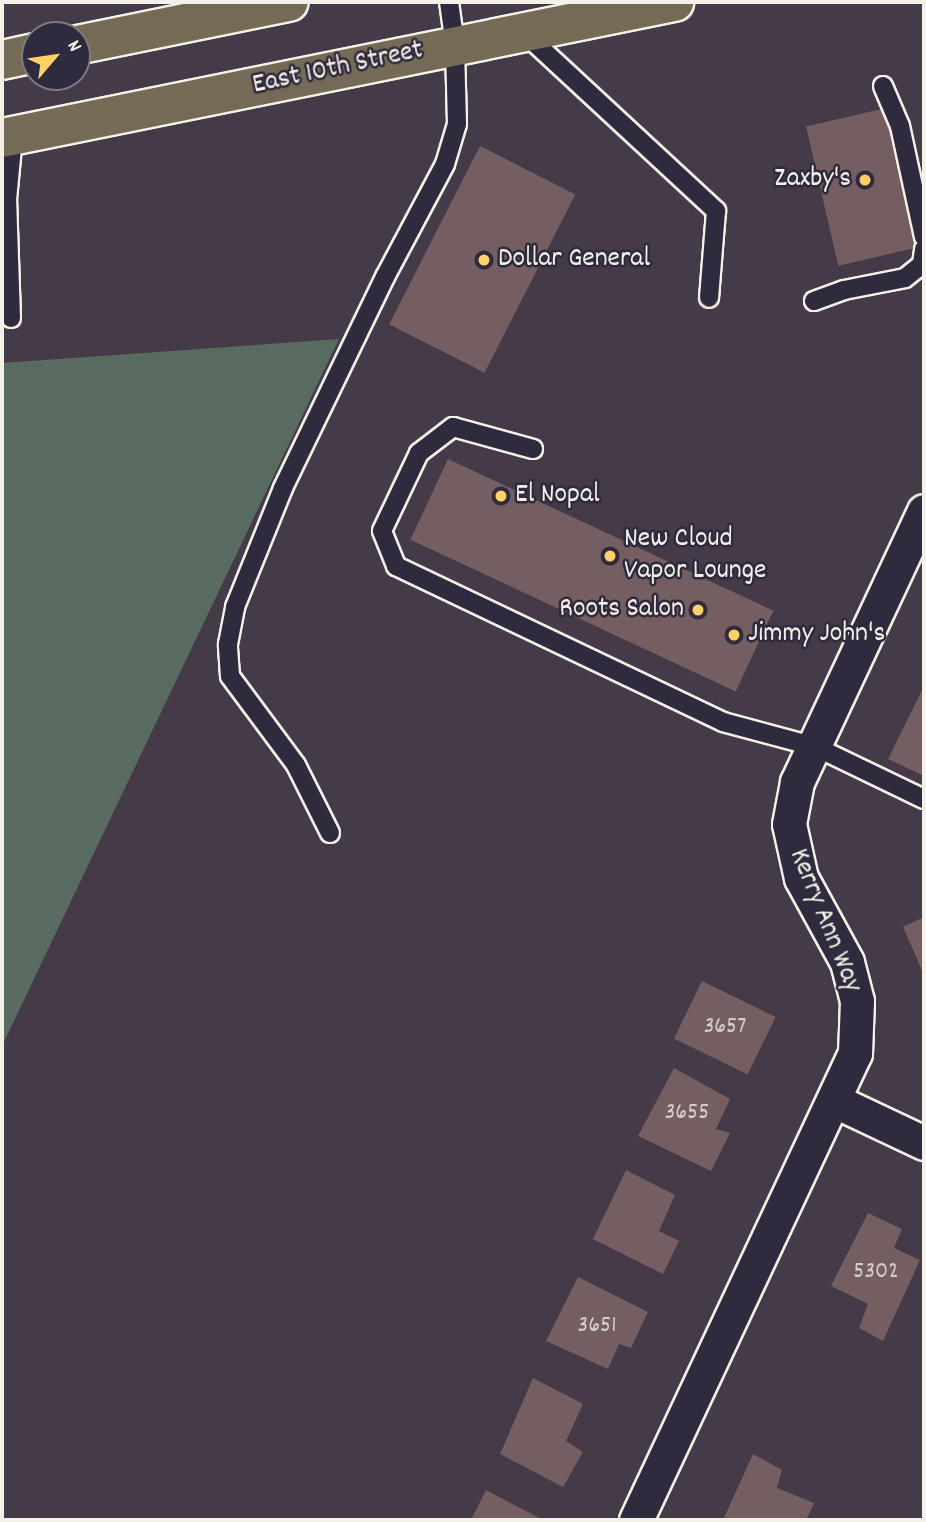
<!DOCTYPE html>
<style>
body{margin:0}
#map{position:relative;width:926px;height:1522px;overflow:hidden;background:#443a48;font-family:Dekko,sans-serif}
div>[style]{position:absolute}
.green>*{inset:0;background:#596a61}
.building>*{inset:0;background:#745e61;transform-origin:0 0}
.roads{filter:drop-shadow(2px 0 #f4f1e8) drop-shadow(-2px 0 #f4f1e8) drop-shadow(0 2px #f4f1e8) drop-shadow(0 -2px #f4f1e8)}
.service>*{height:18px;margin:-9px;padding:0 9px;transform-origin:9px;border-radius:9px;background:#2f2a3d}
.minor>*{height:33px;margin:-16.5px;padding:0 16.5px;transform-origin:16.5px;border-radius:16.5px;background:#2f2a3d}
.primary>*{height:38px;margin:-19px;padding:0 19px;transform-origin:19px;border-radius:19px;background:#756a55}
.dots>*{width:19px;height:19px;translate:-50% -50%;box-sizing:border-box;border:4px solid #2f2a3d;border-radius:50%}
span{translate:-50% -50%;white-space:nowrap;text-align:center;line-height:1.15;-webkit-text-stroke:5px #2f2a3d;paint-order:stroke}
.number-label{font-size:24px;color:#d4ccc6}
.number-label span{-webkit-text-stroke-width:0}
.street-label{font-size:28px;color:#f4f1e8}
.poi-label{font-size:28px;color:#f4f1e8}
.right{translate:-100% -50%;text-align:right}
.left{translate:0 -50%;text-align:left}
.frame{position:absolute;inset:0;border:4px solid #f4f1e8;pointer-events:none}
.north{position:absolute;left:21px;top:21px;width:70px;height:70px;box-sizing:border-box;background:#2f2a3d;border:2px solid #7e7a81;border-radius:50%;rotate:61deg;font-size:19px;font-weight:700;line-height:28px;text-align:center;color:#f4f1e8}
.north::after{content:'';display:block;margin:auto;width:24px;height:32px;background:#ffd166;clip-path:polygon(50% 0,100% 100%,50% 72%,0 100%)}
</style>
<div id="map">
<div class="green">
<i style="clip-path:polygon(339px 339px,2px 1046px,2px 363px)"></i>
</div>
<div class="building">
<i style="left:886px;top:108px;width:143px;height:82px;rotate:77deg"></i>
<i style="left:480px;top:146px;width:107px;height:200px;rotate:27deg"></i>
<i style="left:448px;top:459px;width:359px;height:89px;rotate:25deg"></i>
<i style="clip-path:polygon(924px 686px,924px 776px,888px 759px)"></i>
<i style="clip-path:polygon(924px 917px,924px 975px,903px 927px)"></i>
<i style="left:702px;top:981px;width:82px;height:64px;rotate:26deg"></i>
<i style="clip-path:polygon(674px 1068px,730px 1099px,716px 1129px,730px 1133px,711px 1171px,638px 1136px)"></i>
<i style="clip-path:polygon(626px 1170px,675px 1195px,659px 1231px,679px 1241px,663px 1274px,593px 1239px)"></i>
<i style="clip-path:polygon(868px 1213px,902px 1229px,894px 1248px,920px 1260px,883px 1341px,859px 1328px,868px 1304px,831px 1286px)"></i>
<i style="clip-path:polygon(578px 1277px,648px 1312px,631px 1348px,619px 1344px,608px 1369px,546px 1341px)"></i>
<i style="clip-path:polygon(533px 1378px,583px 1404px,566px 1441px,583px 1452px,563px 1487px,500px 1454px)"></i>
<i style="clip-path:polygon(753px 1454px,782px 1470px,777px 1488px,814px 1503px,806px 1520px,723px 1520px)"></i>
<i style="clip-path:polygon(486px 1490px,543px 1520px,471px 1520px)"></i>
</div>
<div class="roads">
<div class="service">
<i style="left:524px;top:33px;width:262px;rotate:42.8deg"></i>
<i style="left:716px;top:211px;width:87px;rotate:94.6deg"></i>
<i style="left:883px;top:86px;width:43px;rotate:67deg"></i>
<i style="left:900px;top:126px;width:114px;rotate:77.8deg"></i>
<i style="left:814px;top:301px;width:32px;rotate:-20deg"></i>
<i style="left:844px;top:290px;width:62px;rotate:-11.1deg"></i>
<i style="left:905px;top:278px;width:22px;rotate:-39deg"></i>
<i style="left:922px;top:264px;width:15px;rotate:-82deg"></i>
<i style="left:11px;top:318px;width:118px;rotate:-91.9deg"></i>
<i style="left:7px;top:200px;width:64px;rotate:-84.6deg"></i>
<i style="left:533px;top:449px;width:83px;rotate:-164.6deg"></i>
<i style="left:453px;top:427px;width:43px;rotate:142.6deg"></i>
<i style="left:419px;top:453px;width:86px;rotate:115.4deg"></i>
<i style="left:382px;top:531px;width:38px;rotate:68deg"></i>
<i style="left:396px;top:566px;width:362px;rotate:25.5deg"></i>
<i style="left:723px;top:722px;width:96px;rotate:15deg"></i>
<i style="left:816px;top:747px;width:120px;rotate:25.7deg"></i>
<i style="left:330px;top:833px;width:76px;rotate:-116.6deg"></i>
<i style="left:296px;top:765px;width:111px;rotate:-126.6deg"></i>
<i style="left:230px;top:676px;width:32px;rotate:-94deg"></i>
<i style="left:228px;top:644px;width:38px;rotate:-79deg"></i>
<i style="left:235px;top:607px;width:128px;rotate:-68deg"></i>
<i style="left:283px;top:488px;width:234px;rotate:-64.2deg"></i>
<i style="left:385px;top:277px;width:128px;rotate:-62deg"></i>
<i style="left:445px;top:164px;width:42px;rotate:-73.3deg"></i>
<i style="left:457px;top:124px;width:79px;rotate:-91.5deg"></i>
<i style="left:455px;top:45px;width:43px;rotate:-97.9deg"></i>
</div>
<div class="minor">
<i style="left:835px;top:1101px;width:98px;rotate:25.3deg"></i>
<i style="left:636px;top:1520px;width:516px;rotate:-64.88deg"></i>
<i style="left:855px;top:1053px;width:52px;rotate:-87.8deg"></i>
<i style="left:857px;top:1001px;width:40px;rotate:-104.4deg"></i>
<i style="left:847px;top:962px;width:96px;rotate:-118.7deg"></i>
<i style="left:801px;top:878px;width:55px;rotate:-102.5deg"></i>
<i style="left:789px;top:824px;width:43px;rotate:-79.2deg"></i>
<i style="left:797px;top:782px;width:299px;rotate:-64.9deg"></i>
</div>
<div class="primary">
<i style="left:77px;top:45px;width:216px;rotate:-11.5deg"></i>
<i style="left:2px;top:60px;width:34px;rotate:-12deg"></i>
<i style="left:2px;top:138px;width:686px;rotate:-11.44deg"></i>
</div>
</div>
<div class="dots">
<i style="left:865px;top:180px;background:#ffd166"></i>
<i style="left:484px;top:260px;background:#ffd166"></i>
<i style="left:501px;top:496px;background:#ffd166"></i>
<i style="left:610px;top:556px;background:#ffd166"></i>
<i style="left:698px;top:610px;background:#ffd166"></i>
<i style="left:734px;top:635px;background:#ffd166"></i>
</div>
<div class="number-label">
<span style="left:725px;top:1028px">3657</span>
<span style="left:687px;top:1114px">3655</span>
<span style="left:876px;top:1273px">5302</span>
<span style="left:597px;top:1327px">3651</span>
</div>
<div class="street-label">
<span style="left:338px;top:69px;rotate:-12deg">East 10th Street</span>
<span style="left:824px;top:921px;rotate:68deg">Kerry Ann Way</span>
</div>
<div class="poi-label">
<span class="right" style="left:851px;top:180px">Zaxby's</span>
<span class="left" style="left:498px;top:260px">Dollar General</span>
<span class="left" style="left:515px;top:496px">El Nopal</span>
<span class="left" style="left:624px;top:556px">New Cloud<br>Vapor Lounge</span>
<span class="right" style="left:684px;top:610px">Roots Salon</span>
<span class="left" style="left:748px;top:635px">Jimmy John's</span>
</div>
<div class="frame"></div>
<div class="north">N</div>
</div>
